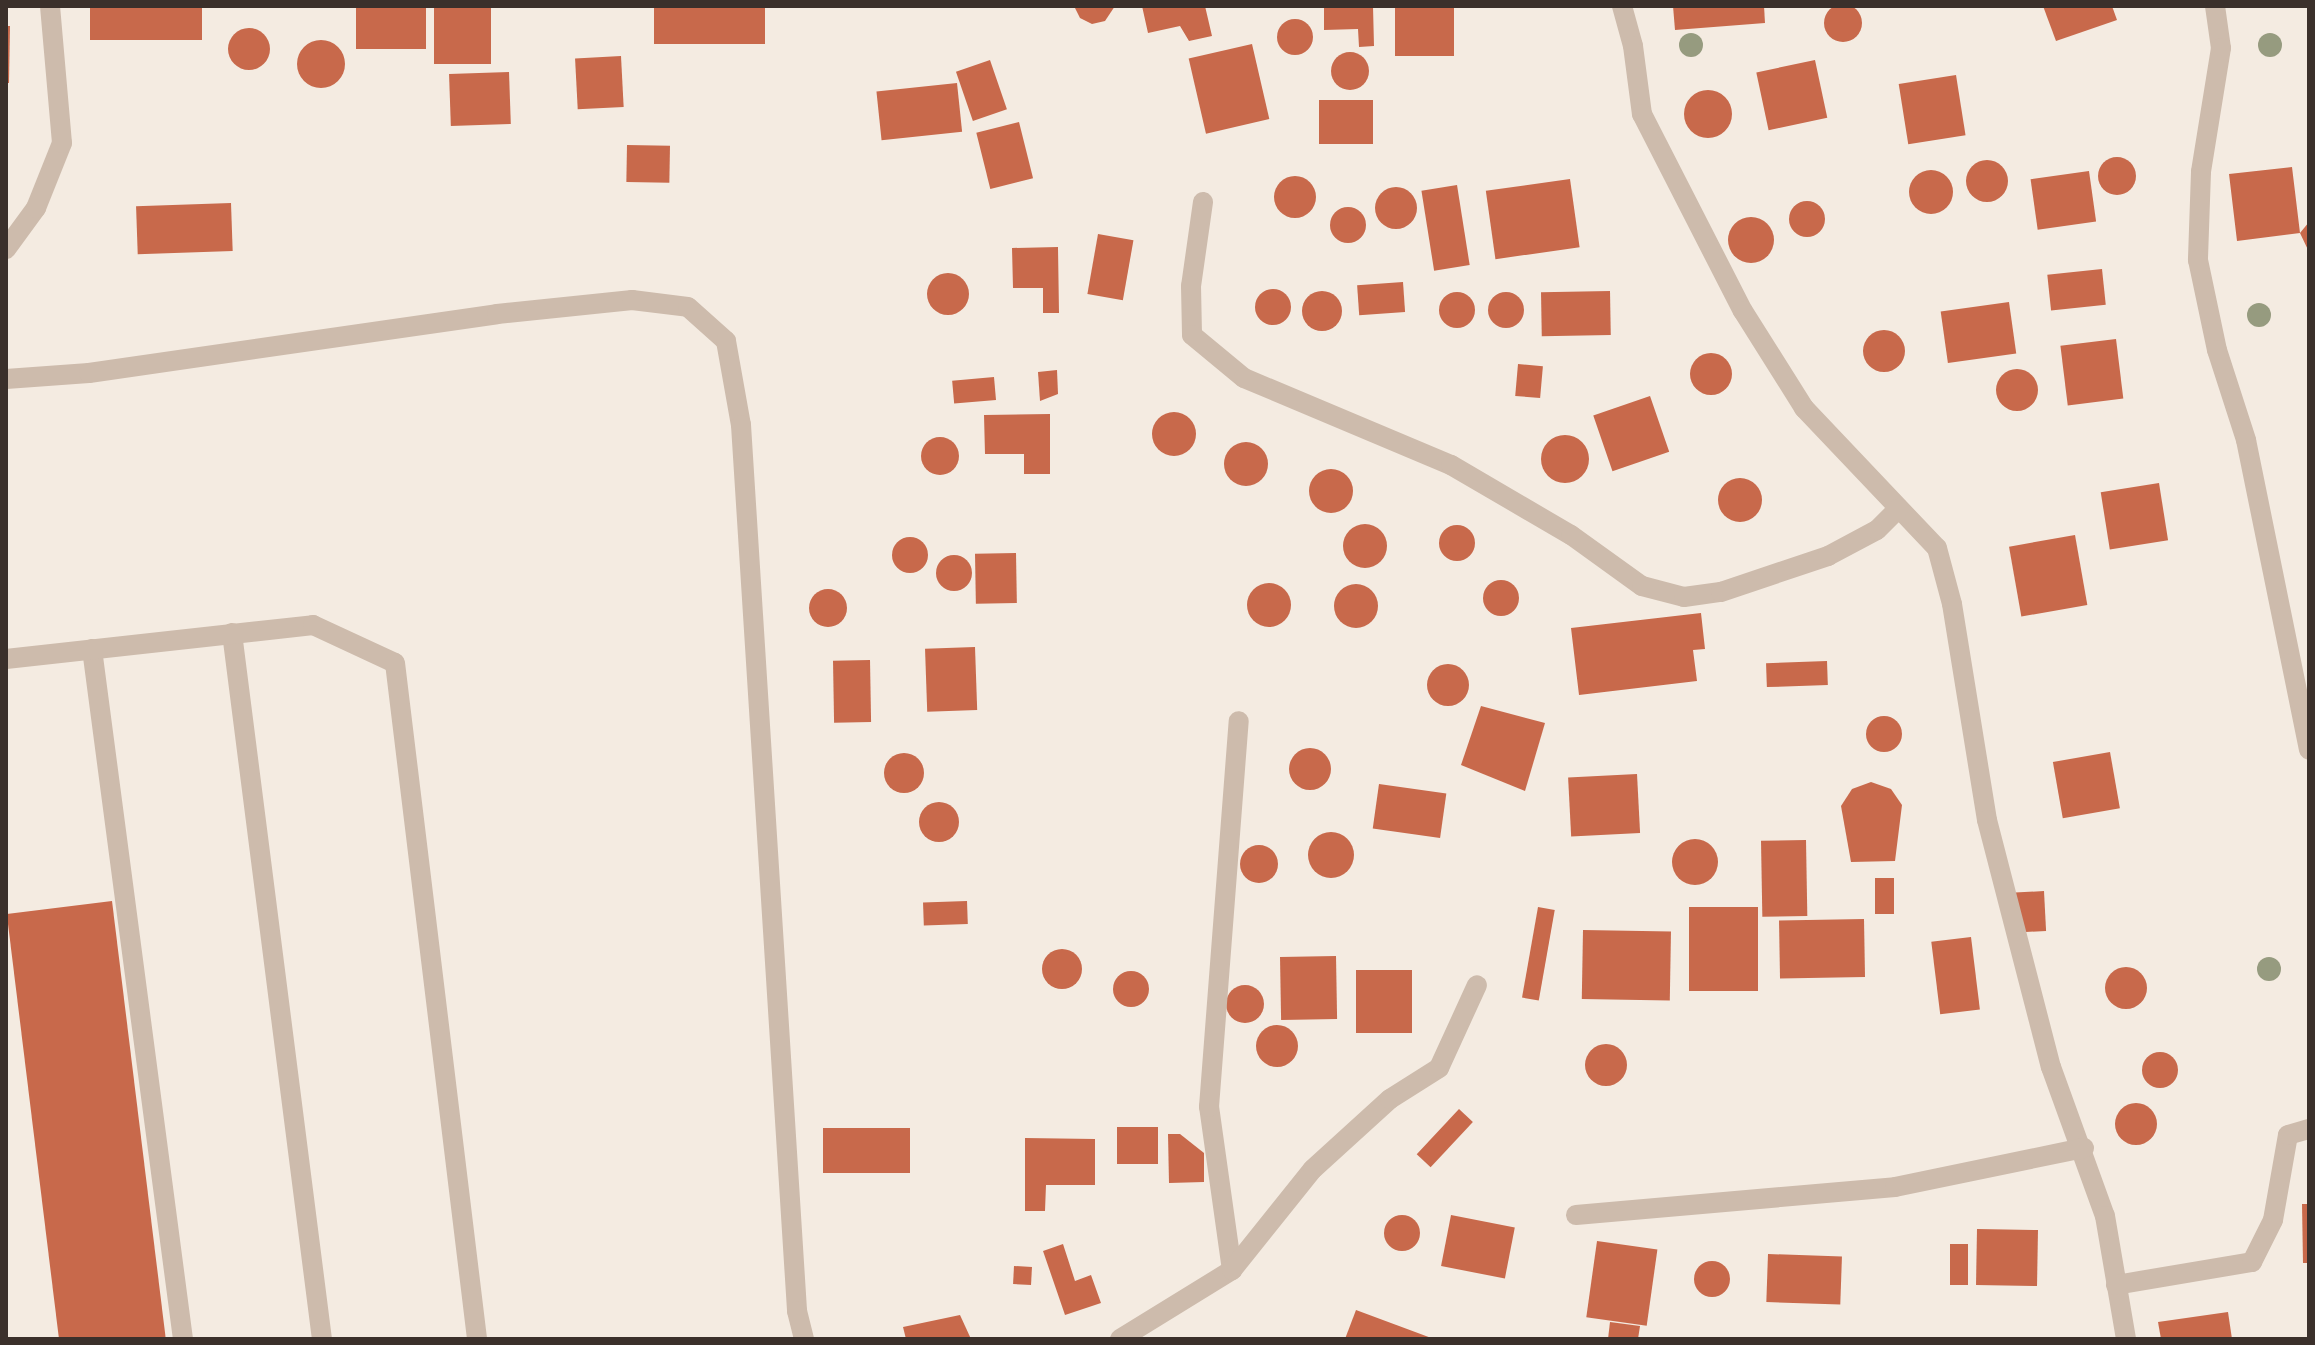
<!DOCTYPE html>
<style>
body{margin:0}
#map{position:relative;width:2315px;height:1345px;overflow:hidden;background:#f4ebe1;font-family:"Public Sans",sans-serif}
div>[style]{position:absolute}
.building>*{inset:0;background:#c8694b;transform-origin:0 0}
.round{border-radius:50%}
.minor>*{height:20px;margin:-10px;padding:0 10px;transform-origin:10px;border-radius:10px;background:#cdbbac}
.trees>*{width:24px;height:24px;margin:-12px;border-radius:50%;background:#969b7f}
span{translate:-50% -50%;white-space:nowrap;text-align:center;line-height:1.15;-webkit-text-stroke:6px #fbf5ee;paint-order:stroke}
.frame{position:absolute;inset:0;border:8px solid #3b302b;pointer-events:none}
</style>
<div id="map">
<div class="building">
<i class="round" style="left:1824px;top:4px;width:38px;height:38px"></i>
<i style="left:90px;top:6px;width:112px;height:34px"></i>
<i style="left:356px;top:6px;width:70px;height:43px"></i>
<i style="left:434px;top:6px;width:57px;height:58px"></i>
<i style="left:654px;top:6px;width:111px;height:38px"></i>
<i style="clip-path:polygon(1074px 6px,1115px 6px,1105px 21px,1092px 24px,1080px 18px)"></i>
<i style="clip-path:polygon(1142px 6px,1205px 6px,1212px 36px,1189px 41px,1180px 26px,1148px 33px)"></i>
<i style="clip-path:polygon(1324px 6px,1373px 6px,1374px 46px,1359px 47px,1358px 29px,1324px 30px)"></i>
<i style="left:1395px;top:6px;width:59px;height:50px"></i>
<i style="clip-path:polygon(1673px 6px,1764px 6px,1765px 23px,1675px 30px)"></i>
<i style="clip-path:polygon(2043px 6px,2112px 6px,2117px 20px,2056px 41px)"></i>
<i class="round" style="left:1277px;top:19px;width:36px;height:36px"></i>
<i style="clip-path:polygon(6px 26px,10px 26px,9px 83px,6px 83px)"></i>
<i class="round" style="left:228px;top:28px;width:42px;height:42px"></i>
<i class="round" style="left:297px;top:40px;width:48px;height:48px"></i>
<i style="left:1252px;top:44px;width:77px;height:65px;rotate:77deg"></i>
<i class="round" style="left:1331px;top:52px;width:38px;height:38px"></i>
<i style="left:621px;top:56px;width:51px;height:46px;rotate:87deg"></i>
<i style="left:990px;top:60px;width:52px;height:36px;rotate:71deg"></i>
<i style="left:1815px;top:60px;width:59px;height:60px;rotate:78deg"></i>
<i style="left:509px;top:72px;width:52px;height:60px;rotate:88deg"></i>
<i style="left:1956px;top:75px;width:61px;height:58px;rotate:81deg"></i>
<i style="left:957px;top:83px;width:49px;height:81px;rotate:84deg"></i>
<i class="round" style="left:1684px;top:90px;width:48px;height:48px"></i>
<i style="left:1319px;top:100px;width:54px;height:44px"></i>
<i style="left:1019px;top:122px;width:58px;height:44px;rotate:76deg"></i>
<i style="left:627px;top:145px;width:43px;height:37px;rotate:1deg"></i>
<i class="round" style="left:2098px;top:157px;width:38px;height:38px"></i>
<i class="round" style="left:1966px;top:160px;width:42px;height:42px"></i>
<i style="clip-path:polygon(2292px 167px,2300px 233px,2309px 222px,2309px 252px,2300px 233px,2237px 241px,2229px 174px)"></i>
<i class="round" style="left:1909px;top:170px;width:44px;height:44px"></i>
<i style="left:2089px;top:171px;width:51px;height:59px;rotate:82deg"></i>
<i class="round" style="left:1274px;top:176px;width:42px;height:42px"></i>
<i style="left:1570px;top:179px;width:69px;height:85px;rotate:82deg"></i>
<i style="left:1457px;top:185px;width:81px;height:36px;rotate:81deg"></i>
<i class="round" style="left:1375px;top:187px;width:42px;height:42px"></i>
<i class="round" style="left:1789px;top:201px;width:36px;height:36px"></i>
<i style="left:231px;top:203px;width:48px;height:95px;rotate:88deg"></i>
<i class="round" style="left:1330px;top:207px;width:36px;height:36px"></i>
<i class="round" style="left:1728px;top:217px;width:46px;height:46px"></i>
<i style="left:1098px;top:234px;width:36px;height:61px;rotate:10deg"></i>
<i style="clip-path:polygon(1058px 247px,1059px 313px,1043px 313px,1043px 288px,1013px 288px,1012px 248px)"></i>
<i style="left:2102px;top:269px;width:36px;height:55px;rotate:84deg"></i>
<i class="round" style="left:927px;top:273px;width:42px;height:42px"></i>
<i style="left:1403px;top:282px;width:30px;height:46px;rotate:86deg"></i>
<i class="round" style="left:1255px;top:289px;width:36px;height:36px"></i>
<i class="round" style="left:1302px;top:291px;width:40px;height:40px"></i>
<i style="left:1610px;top:291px;width:44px;height:69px;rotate:89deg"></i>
<i class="round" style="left:1439px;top:292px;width:36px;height:36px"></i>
<i class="round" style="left:1488px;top:292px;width:36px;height:36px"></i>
<i style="left:2009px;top:302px;width:52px;height:69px;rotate:82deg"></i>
<i class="round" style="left:1863px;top:330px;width:42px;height:42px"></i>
<i style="left:2116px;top:339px;width:60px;height:56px;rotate:83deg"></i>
<i class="round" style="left:1690px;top:353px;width:42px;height:42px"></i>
<i style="left:1518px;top:364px;width:25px;height:32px;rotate:5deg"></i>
<i class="round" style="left:1996px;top:369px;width:42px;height:42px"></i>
<i style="clip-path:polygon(1057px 370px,1058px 394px,1040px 401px,1038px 372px)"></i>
<i style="left:994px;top:377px;width:23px;height:42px;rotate:85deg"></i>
<i style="left:1650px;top:396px;width:59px;height:60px;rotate:71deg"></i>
<i class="round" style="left:1152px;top:412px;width:44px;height:44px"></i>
<i style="clip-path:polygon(1050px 414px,1050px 474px,1024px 474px,1024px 454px,985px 454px,984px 415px)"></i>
<i class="round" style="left:1541px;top:435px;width:48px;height:48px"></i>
<i class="round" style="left:921px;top:437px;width:38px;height:38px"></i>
<i class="round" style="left:1224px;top:442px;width:44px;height:44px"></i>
<i class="round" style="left:1309px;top:469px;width:44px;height:44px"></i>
<i class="round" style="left:1718px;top:478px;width:44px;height:44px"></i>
<i style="left:2159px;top:483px;width:58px;height:59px;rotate:81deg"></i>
<i class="round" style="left:1343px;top:524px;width:44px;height:44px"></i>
<i class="round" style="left:1439px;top:525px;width:36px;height:36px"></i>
<i style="left:2075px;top:535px;width:71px;height:67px;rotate:80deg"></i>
<i class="round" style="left:892px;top:537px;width:36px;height:36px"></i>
<i style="left:1016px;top:553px;width:50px;height:41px;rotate:89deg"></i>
<i class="round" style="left:936px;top:555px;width:36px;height:36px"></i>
<i class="round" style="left:1483px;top:580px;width:36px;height:36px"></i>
<i class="round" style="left:1247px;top:583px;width:44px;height:44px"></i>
<i class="round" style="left:1334px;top:584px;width:44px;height:44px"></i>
<i class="round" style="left:809px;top:589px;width:38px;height:38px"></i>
<i style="clip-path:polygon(1701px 613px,1705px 649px,1693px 650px,1697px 681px,1579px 695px,1571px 628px)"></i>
<i style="left:975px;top:647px;width:63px;height:50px;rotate:88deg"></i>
<i style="left:870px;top:660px;width:62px;height:37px;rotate:89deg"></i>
<i style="left:1827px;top:661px;width:24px;height:61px;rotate:88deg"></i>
<i class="round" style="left:1427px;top:664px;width:42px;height:42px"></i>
<i style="clip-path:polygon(1481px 706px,1545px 723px,1525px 791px,1461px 765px)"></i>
<i class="round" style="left:1866px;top:716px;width:36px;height:36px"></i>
<i class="round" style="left:1289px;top:748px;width:42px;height:42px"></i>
<i style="left:2110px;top:752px;width:57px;height:58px;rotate:80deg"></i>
<i class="round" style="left:884px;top:753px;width:40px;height:40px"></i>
<i style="left:1637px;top:774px;width:59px;height:69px;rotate:87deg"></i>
<i style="clip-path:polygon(1871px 782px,1891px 789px,1902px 805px,1895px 861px,1851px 862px,1841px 806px,1852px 789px)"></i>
<i style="left:1379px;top:784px;width:68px;height:45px;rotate:8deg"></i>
<i class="round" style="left:919px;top:802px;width:40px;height:40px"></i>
<i class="round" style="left:1308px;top:832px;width:46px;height:46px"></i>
<i class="round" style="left:1672px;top:839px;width:46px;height:46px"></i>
<i style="left:1806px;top:840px;width:76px;height:45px;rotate:89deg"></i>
<i class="round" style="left:1240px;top:845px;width:38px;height:38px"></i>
<i style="left:1875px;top:878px;width:19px;height:36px"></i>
<i style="left:2044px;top:891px;width:40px;height:29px;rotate:87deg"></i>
<i style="left:112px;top:901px;width:441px;height:106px;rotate:83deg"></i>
<i style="left:967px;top:901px;width:23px;height:44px;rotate:88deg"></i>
<i style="left:1538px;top:907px;width:17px;height:92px;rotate:10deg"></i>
<i style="left:1689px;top:907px;width:69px;height:84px"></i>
<i style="left:1864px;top:919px;width:58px;height:85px;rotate:89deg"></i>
<i style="left:1583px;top:930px;width:88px;height:69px;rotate:1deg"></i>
<i style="left:1971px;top:937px;width:73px;height:40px;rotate:83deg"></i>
<i class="round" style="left:1042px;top:949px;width:40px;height:40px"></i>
<i style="left:1336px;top:956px;width:63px;height:56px;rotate:89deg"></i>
<i class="round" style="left:2105px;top:967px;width:42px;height:42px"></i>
<i style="left:1356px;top:970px;width:56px;height:63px"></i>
<i class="round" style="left:1113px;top:971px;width:36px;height:36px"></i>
<i class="round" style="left:1226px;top:985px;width:38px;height:38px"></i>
<i class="round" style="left:1256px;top:1025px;width:42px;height:42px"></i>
<i class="round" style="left:1585px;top:1044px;width:42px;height:42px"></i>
<i class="round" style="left:2142px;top:1052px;width:36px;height:36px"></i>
<i class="round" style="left:2115px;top:1103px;width:42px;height:42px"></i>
<i style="left:1459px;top:1109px;width:19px;height:62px;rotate:43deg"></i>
<i style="left:1117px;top:1127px;width:41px;height:37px"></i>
<i style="left:910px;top:1128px;width:45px;height:87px;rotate:90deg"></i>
<i style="clip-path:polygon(1168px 1134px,1180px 1134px,1204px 1153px,1204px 1182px,1169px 1183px)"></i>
<i style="clip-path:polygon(1025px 1138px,1095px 1139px,1095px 1185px,1046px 1185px,1045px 1211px,1025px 1211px)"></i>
<i style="clip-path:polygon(2302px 1204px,2309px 1204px,2309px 1263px,2303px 1263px)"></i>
<i style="left:1451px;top:1215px;width:65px;height:52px;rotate:11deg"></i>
<i class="round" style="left:1384px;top:1215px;width:36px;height:36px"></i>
<i style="left:1977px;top:1229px;width:61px;height:56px;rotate:1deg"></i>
<i style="left:1597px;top:1241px;width:61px;height:77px;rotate:8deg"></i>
<i style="clip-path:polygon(1063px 1244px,1075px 1281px,1091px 1275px,1101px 1303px,1065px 1315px,1043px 1251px)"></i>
<i style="left:1950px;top:1244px;width:18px;height:41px"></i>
<i style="left:1768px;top:1254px;width:74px;height:48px;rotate:2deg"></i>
<i class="round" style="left:1694px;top:1261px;width:36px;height:36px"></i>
<i style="left:1014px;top:1266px;width:18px;height:18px;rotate:3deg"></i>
<i style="clip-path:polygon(1356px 1310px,1434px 1339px,1345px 1339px)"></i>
<i style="clip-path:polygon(2228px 1312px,2232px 1339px,2161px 1339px,2158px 1322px)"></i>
<i style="clip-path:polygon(960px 1315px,971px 1339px,906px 1339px,903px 1327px)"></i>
<i style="clip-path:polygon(1610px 1322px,1640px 1326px,1638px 1339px,1608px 1339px)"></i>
</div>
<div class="minor">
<i style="left:1622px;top:6px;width:41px;rotate:74.6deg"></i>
<i style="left:1633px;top:46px;width:69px;rotate:82.5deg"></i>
<i style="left:1642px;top:114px;width:221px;rotate:62.9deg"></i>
<i style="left:1743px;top:311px;width:115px;rotate:57.8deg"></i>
<i style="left:1804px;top:408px;width:193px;rotate:46.5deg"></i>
<i style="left:1937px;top:548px;width:58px;rotate:75deg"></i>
<i style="left:1952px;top:604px;width:219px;rotate:80.8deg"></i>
<i style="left:1987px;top:820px;width:255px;rotate:75.5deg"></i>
<i style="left:2051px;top:1067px;width:158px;rotate:70.1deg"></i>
<i style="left:2105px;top:1216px;width:125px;rotate:80.3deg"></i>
<i style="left:2215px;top:6px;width:42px;rotate:81.9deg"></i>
<i style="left:2221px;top:48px;width:126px;rotate:99.2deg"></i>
<i style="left:2201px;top:172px;width:88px;rotate:92deg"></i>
<i style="left:2198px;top:260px;width:92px;rotate:78.1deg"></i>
<i style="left:2217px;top:350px;width:95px;rotate:72.1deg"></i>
<i style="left:2246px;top:440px;width:316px;rotate:78.5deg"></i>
<i style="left:1203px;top:202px;width:85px;rotate:98.1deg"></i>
<i style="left:1191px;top:286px;width:49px;rotate:88.8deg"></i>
<i style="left:1192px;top:335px;width:67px;rotate:39.6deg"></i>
<i style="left:1244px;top:378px;width:225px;rotate:22.8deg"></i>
<i style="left:1451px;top:465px;width:139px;rotate:30.3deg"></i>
<i style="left:1571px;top:535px;width:87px;rotate:35.7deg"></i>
<i style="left:1642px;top:586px;width:43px;rotate:14.7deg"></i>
<i style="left:1684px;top:597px;width:37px;rotate:-8deg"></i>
<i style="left:1721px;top:592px;width:113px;rotate:-18.6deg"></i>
<i style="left:1828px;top:556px;width:55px;rotate:-28deg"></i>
<i style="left:1877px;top:530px;width:30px;rotate:-45deg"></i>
<i style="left:6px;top:249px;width:51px;rotate:-53.8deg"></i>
<i style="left:36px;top:208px;width:70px;rotate:-68.2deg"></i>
<i style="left:62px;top:143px;width:138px;rotate:-95deg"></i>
<i style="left:6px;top:379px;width:83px;rotate:-4.1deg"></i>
<i style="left:89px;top:373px;width:412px;rotate:-8.2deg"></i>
<i style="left:497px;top:314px;width:136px;rotate:-5.9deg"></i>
<i style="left:632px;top:300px;width:56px;rotate:7.1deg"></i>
<i style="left:688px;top:307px;width:51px;rotate:41.8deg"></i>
<i style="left:726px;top:341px;width:85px;rotate:79.9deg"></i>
<i style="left:741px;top:425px;width:888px;rotate:86.38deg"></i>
<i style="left:797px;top:1311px;width:29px;rotate:76deg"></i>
<i style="left:232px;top:633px;width:712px;rotate:82.74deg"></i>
<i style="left:92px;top:649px;width:696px;rotate:82.49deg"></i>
<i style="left:6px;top:659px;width:309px;rotate:-6.3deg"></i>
<i style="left:313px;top:625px;width:90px;rotate:24.9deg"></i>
<i style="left:395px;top:663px;width:681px;rotate:83.08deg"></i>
<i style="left:1576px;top:1215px;width:320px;rotate:-5deg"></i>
<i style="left:1895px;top:1187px;width:193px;rotate:-11.7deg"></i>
<i style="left:1232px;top:1270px;width:165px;rotate:-98deg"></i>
<i style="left:1209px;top:1107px;width:387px;rotate:-85.6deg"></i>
<i style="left:2116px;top:1285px;width:138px;rotate:-9.6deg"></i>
<i style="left:2252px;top:1262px;width:47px;rotate:-63.4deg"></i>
<i style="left:2273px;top:1220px;width:86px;rotate:-80deg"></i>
<i style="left:2288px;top:1135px;width:22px;rotate:-16deg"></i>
<i style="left:1120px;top:1339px;width:132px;rotate:-31.6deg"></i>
<i style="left:1232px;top:1270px;width:129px;rotate:-51.3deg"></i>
<i style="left:1313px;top:1169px;width:104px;rotate:-42.3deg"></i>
<i style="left:1390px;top:1099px;width:58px;rotate:-32.3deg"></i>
<i style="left:1439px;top:1068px;width:91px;rotate:-65.4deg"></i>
</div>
<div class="trees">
<i style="left:1691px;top:45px"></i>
<i style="left:2270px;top:45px"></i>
<i style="left:2259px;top:315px"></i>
<i style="left:2269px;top:969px"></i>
</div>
<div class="frame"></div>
</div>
